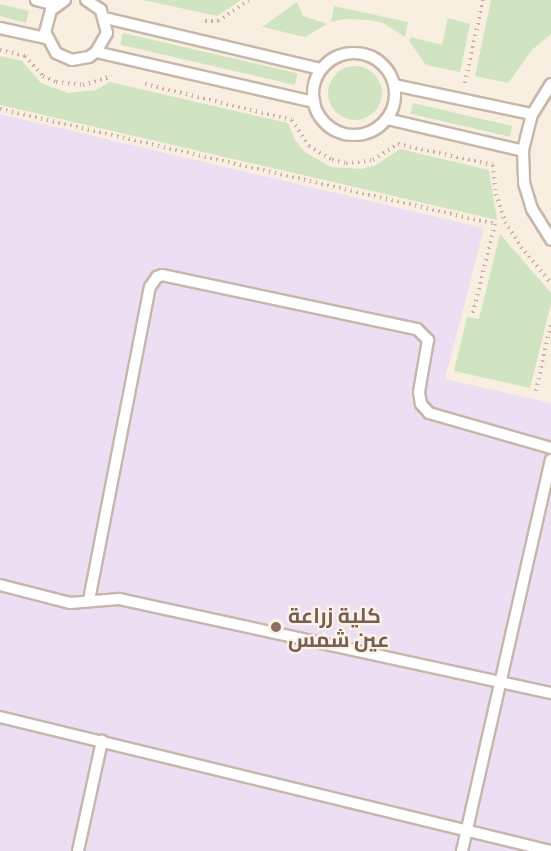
<!DOCTYPE html>
<meta charset="utf-8">
<style>
body{margin:0}
#map{position:relative;width:551px;height:851px;overflow:hidden;background:#f8efe1;font-family:"Exo 2",Cairo,sans-serif}
div>[style]{position:absolute}
.education>*{inset:0;background:#ecdff4}
.green>*{inset:0;background:#d0e4c2;transform-origin:0 0}
.round{border-radius:50%}
.path>*{height:4px;margin-top:-2px;transform-origin:0;background:repeating-linear-gradient(90deg,#ceb2a1 0 1.5px,transparent 0 6px)}
.roads{filter:drop-shadow(2px 0 #c7b7ab) drop-shadow(-2px 0 #c7b7ab) drop-shadow(0 2px #c7b7ab) drop-shadow(0 -2px #c7b7ab)}
.service>*{height:10px;margin:-5px;padding:0 5px;transform-origin:5px;border-radius:5px;background:#fff}
.service>.ring{margin:-5px;padding:0;box-sizing:content-box;background:none;border:10px solid #fff;border-radius:50%}
.dots>*{width:16px;height:16px;translate:-50% -50%;box-sizing:border-box;border:3px solid #fcf3e7;border-radius:50%}
span{translate:-50% -50%;white-space:nowrap;text-align:center;line-height:1.15;-webkit-text-stroke:4.5px #fcf3e7;paint-order:stroke}
.education-label{font-size:21px;color:#785e54;font-weight:700}
.left{translate:0 -50%;text-align:left}
</style>
<div id="map">
<div class="education">
<i style="clip-path:polygon(0 114px,484px 228px,445px 379px,551px 403px,551px 851px,0 851px)"></i>
</div>
<div class="green">
<i style="clip-path:polygon(143px 0,241px 0,217px 16px)"></i>
<i style="clip-path:polygon(491px 0,551px 0,551px 34px,533px 49px,508px 83px,475px 76px)"></i>
<i style="clip-path:polygon(297px 2px,303px 16px,327px 24px,305px 37px,262px 27px)"></i>
<i style="clip-path:polygon(0 4px,29px 11px,26px 23px,0 16px)"></i>
<i style="clip-path:polygon(334px 6px,408px 22px,405px 37px,383px 23px,370px 20px,344px 19px,331px 22px)"></i>
<i style="clip-path:polygon(448px 18px,470px 24px,460px 72px,426px 65px,409px 41px,411px 37px,442px 45px)"></i>
<i style="left:123px;top:33px;width:179px;height:12px;rotate:13deg"></i>
<i style="clip-path:polygon(0 56px,22px 61px,41px 83px,68px 93px,96px 90px,110px 82px,288px 123px,295px 140px,305px 152px,331px 167px,361px 169px,376px 165px,400px 149px,489px 170px,497px 220px,0 105px)"></i>
<i class="round" style="left:328px;top:66px;width:54px;height:54px"></i>
<i style="left:413px;top:103px;width:102px;height:11px;rotate:13deg"></i>
<i style="clip-path:polygon(500px 234px,551px 293px,551px 304px,530px 388px,454px 371px,467px 317px,479px 319px)"></i>
</div>
<div class="path">
<i style="left:205px;top:21px;width:13px"></i>
<i style="left:218px;top:21px;width:37px;rotate:-34deg"></i>
<i style="left:0;top:50px;width:26px;rotate:13deg"></i>
<i style="left:25px;top:56px;width:27px;rotate:48deg"></i>
<i style="left:43px;top:76px;width:14px;rotate:25deg"></i>
<i style="left:56px;top:82px;width:27px;rotate:6deg"></i>
<i style="left:83px;top:85px;width:30px;rotate:-17deg"></i>
<i style="left:465px;top:83px;width:85px;rotate:-77.8deg"></i>
<i style="left:145px;top:84px;width:151px;rotate:13.8deg"></i>
<i style="left:292px;top:120px;width:31px;rotate:57deg"></i>
<i style="left:309px;top:146px;width:27px;rotate:31deg"></i>
<i style="left:332px;top:160px;width:14px;rotate:12deg"></i>
<i style="left:346px;top:163px;width:27px;rotate:-6deg"></i>
<i style="left:373px;top:160px;width:30px;rotate:-33deg"></i>
<i style="left:398px;top:144px;width:97px;rotate:12.5deg"></i>
<i style="left:493px;top:165px;width:29px;rotate:84deg"></i>
<i style="left:496px;top:194px;width:29px;rotate:72deg"></i>
<i style="left:505px;top:222px;width:30px;rotate:57deg"></i>
<i style="left:521px;top:247px;width:47px;rotate:50.2deg"></i>
<i style="left:0;top:109px;width:508px;rotate:13.08deg"></i>
<i style="left:495px;top:224px;width:95px;rotate:104deg"></i>
<i style="left:536px;top:391px;width:70px;rotate:-77.6deg"></i>
</div>
<div class="roads">
<div class="service">
<i style="left:36px;top:0;width:21px;rotate:14deg"></i>
<i style="left:65px;top:0;width:17px;rotate:144deg"></i>
<i style="left:51px;top:10px;width:23px;rotate:105deg"></i>
<i style="left:45px;top:32px;width:24px;rotate:62deg"></i>
<i style="left:56px;top:53px;width:17px;rotate:24deg"></i>
<i style="left:72px;top:60px;width:17px;rotate:-10deg"></i>
<i style="left:89px;top:57px;width:9px;rotate:-36deg"></i>
<i style="left:96px;top:52px;width:22px;rotate:-60deg"></i>
<i style="left:107px;top:33px;width:24px;rotate:-105deg"></i>
<i style="left:101px;top:10px;width:18px;rotate:-146deg"></i>
<i style="left:105px;top:18px;width:222px;rotate:13.3deg"></i>
<i style="left:0;top:28px;width:47px;rotate:12.3deg"></i>
<i style="left:96px;top:52px;width:224px;rotate:12.9deg"></i>
<i class="ring" style="left:313px;top:53px;width:72px;height:72px"></i>
<i style="left:551px;top:84px;width:36px;rotate:122deg"></i>
<i style="left:532px;top:114px;width:38px;rotate:104deg"></i>
<i style="left:523px;top:151px;width:32px;rotate:88deg"></i>
<i style="left:524px;top:183px;width:27px;rotate:73deg"></i>
<i style="left:532px;top:209px;width:36px;rotate:58deg"></i>
<i style="left:394px;top:85px;width:141px;rotate:11.9deg"></i>
<i style="left:387px;top:119px;width:140px;rotate:13.2deg"></i>
<i style="left:0;top:585px;width:72px;rotate:14.4deg"></i>
<i style="left:70px;top:603px;width:49px;rotate:-4.7deg"></i>
<i style="left:119px;top:599px;width:442px;rotate:12.3deg"></i>
<i style="left:89px;top:600px;width:319px;rotate:-79deg"></i>
<i style="left:150px;top:287px;width:12px;rotate:-55deg"></i>
<i style="left:157px;top:277px;width:5px;rotate:-22deg"></i>
<i style="left:162px;top:275px;width:261px;rotate:12deg"></i>
<i style="left:417px;top:329px;width:16px;rotate:45deg"></i>
<i style="left:428px;top:340px;width:53px;rotate:99.8deg"></i>
<i style="left:419px;top:392px;width:12px;rotate:81deg"></i>
<i style="left:421px;top:404px;width:12px;rotate:48deg"></i>
<i style="left:429px;top:413px;width:127px;rotate:16deg"></i>
<i style="left:0;top:717px;width:567px;rotate:13.67deg"></i>
<i style="left:78px;top:851px;width:113px;rotate:-77.7deg"></i>
<i style="left:462px;top:851px;width:401px;rotate:-77.2deg"></i>
</div>
</div>
<div class="dots">
<i style="left:276px;top:627px;background:#8d6e63"></i>
</div>
<div class="education-label">
<span class="left" style="left:288px;top:627px">كلية زراعة<br>عين شمس</span>
</div>
</div>
